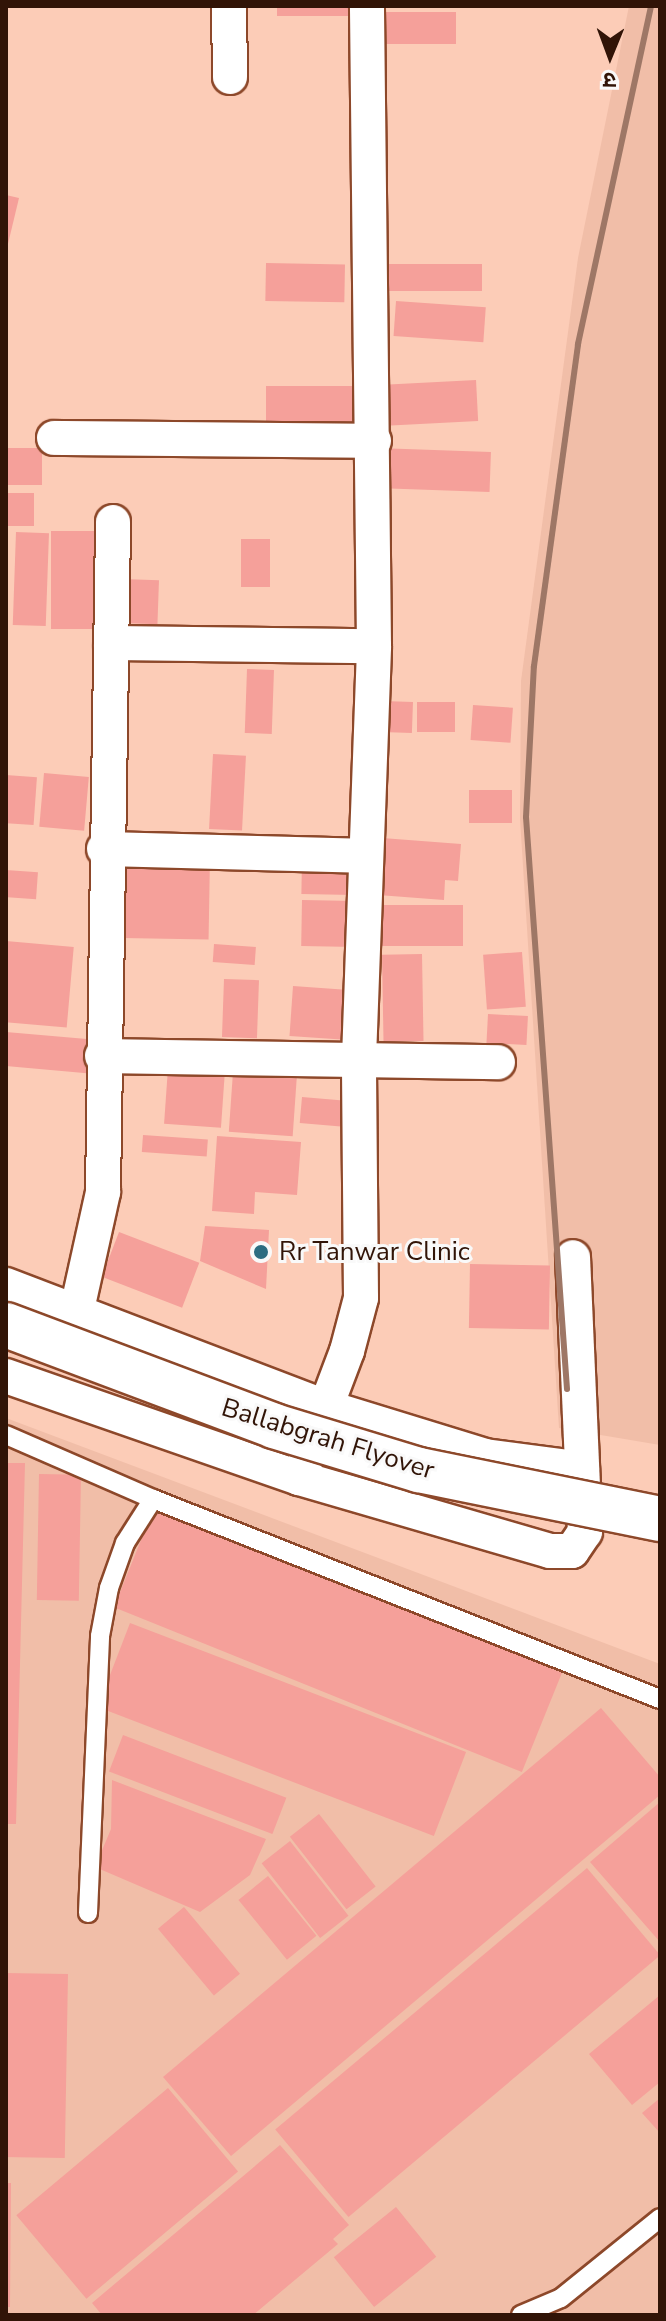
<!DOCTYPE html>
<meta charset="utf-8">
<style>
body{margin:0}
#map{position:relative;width:666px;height:2321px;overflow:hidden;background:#fcccb7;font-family:"Nunito Sans","Noto Sans Devanagari",sans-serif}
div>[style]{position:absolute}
.built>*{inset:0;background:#f1bea8}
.building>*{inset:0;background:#f5a09a;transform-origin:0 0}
.roads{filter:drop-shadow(2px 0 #8d482a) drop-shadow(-2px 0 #8d482a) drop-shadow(0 2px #8d482a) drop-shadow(0 -2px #8d482a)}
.lane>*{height:18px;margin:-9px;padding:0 9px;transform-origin:9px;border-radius:9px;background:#fff}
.street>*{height:34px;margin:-17px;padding:0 17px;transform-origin:17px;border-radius:17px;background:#fff}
.rail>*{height:6px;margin:-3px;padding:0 3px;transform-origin:3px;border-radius:3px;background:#9e7766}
.bridges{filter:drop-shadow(2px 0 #8d482a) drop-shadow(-2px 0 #8d482a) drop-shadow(0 2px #8d482a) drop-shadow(0 -2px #8d482a)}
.secondary-bridge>*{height:44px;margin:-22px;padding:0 22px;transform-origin:22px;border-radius:22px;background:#fff}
.dots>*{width:22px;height:22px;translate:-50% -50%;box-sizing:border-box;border:4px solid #f9f9f9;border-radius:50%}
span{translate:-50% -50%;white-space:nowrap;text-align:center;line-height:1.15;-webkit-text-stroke:6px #f9f9f9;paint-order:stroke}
.poi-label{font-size:26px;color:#311407}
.left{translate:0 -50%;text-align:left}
.street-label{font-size:26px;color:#311407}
.frame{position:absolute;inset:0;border:8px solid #311407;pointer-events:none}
.north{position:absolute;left:570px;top:16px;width:80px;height:80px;-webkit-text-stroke:6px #f9f9f9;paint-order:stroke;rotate:181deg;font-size:22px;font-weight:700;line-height:32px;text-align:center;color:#311407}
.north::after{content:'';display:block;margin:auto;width:28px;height:36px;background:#311407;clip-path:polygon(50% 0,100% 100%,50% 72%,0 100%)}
</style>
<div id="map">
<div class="built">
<i style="clip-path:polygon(629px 6px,660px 6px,660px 1445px,559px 1428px,520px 819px,521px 681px,578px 258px)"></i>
<i style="clip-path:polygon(6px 1418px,660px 1664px,660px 2315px,6px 2315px)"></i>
</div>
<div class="building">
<i style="left:277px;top:6px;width:74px;height:10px"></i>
<i style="left:374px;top:12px;width:82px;height:32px"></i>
<i style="clip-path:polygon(6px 195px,19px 198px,7px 248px,6px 248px)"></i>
<i style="left:266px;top:263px;width:79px;height:38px;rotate:1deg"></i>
<i style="left:389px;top:264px;width:93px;height:27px"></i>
<i style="left:396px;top:301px;width:90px;height:35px;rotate:4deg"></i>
<i style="left:476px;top:380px;width:41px;height:97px;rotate:87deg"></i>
<i style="left:266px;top:386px;width:88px;height:37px"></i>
<i style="left:6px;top:448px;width:36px;height:37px"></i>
<i style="left:377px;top:448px;width:114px;height:40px;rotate:2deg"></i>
<i style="left:6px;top:493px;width:28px;height:33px"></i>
<i style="left:51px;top:531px;width:44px;height:98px"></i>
<i style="left:16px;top:532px;width:33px;height:93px;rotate:2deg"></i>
<i style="left:241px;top:539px;width:29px;height:48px"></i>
<i style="left:122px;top:579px;width:37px;height:44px;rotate:2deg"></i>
<i style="left:247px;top:669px;width:27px;height:64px;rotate:2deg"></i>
<i style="left:383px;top:701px;width:30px;height:31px;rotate:2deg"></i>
<i style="left:417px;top:702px;width:38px;height:30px"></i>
<i style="left:473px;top:705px;width:40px;height:35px;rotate:4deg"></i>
<i style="left:213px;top:754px;width:33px;height:75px;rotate:3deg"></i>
<i style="left:44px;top:773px;width:45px;height:54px;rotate:5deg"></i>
<i style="left:6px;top:775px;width:31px;height:48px;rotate:4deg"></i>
<i style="left:469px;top:790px;width:43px;height:33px"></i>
<i style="clip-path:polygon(369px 837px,461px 844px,458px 881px,445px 880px,444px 900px,365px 894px)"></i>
<i style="left:124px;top:856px;width:86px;height:82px;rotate:1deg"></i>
<i style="left:302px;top:859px;width:52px;height:35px;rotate:1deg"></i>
<i style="left:6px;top:870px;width:32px;height:27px;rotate:4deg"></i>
<i style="left:302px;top:900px;width:54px;height:46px;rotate:1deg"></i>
<i style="left:376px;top:905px;width:87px;height:41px"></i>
<i style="left:6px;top:941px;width:68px;height:81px;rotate:5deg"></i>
<i style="left:214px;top:944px;width:42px;height:18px;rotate:4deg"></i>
<i style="left:522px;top:952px;width:55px;height:39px;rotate:86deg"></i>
<i style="left:422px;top:954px;width:87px;height:40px;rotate:89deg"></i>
<i style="left:224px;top:979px;width:35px;height:58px;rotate:2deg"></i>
<i style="left:293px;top:986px;width:63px;height:50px;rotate:4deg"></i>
<i style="left:488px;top:1014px;width:40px;height:29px;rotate:3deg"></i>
<i style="left:6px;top:1032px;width:84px;height:34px;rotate:5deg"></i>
<i style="left:168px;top:1068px;width:57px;height:56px;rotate:4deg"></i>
<i style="left:233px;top:1072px;width:64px;height:60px;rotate:4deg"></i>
<i style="left:302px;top:1097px;width:50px;height:26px;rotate:5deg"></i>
<i style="left:143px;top:1135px;width:65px;height:17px;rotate:4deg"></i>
<i style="clip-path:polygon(217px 1136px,301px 1142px,297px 1195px,255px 1192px,254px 1214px,212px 1211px)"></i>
<i style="clip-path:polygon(205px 1226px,269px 1230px,266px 1289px,200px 1261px)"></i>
<i style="left:119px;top:1232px;width:86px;height:48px;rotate:21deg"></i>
<i style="left:470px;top:1264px;width:80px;height:64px;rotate:1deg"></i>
<i style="clip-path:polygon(6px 1463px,25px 1463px,16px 1824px,6px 1824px)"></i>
<i style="left:39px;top:1474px;width:42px;height:126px;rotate:1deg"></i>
<i style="left:154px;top:1508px;width:440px;height:107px;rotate:22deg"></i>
<i style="left:130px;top:1623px;width:360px;height:90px;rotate:21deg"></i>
<i style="clip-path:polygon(601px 1708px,660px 1777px,660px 1795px,231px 2156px,163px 2077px)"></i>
<i style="left:123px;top:1735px;width:175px;height:39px;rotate:21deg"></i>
<i style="clip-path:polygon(112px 1780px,266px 1839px,250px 1875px,200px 1912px,95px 1867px,111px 1829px)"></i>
<i style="clip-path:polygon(660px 1802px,660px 1942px,590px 1862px)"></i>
<i style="left:319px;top:1814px;width:92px;height:37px;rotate:52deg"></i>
<i style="left:290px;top:1841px;width:95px;height:36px;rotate:52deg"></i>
<i style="left:587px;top:1868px;width:114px;height:407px;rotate:50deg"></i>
<i style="left:268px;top:1876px;width:77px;height:38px;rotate:51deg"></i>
<i style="left:184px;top:1907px;width:87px;height:34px;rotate:50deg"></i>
<i style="left:6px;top:1973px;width:62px;height:184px;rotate:1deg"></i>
<i style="clip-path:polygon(660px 1995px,660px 2082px,632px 2105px,589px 2054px)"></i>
<i style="left:168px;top:2088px;width:109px;height:198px;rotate:50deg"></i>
<i style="clip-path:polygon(660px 2098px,660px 2133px,642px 2113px)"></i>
<i style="clip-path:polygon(280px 2145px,349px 2225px,333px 2239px,338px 2244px,253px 2315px,102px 2315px,92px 2303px)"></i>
<i style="clip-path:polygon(6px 2183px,11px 2183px,10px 2307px,6px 2307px)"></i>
<i style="left:396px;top:2207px;width:64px;height:80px;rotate:51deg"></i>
</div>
<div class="roads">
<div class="lane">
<i style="left:6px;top:1435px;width:160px;rotate:23.5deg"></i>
<i style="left:153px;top:1499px;width:545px;rotate:21.53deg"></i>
<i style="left:88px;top:1913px;width:277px;rotate:-87.5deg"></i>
<i style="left:100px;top:1636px;width:49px;rotate:-79.4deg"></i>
<i style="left:109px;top:1588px;width:48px;rotate:-70.4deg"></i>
<i style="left:125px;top:1543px;width:52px;rotate:-57.5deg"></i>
<i style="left:521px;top:2315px;width:43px;rotate:-23deg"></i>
<i style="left:561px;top:2298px;width:127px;rotate:-38.9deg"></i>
</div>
<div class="street">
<i style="left:229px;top:6px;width:71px;rotate:89.2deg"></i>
<i style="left:54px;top:438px;width:320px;rotate:0.5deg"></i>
<i style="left:111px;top:643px;width:263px;rotate:0.7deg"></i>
<i style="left:104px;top:849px;width:259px;rotate:1.5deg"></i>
<i style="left:102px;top:1056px;width:396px;rotate:0.9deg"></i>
<i style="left:6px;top:1285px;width:342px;rotate:20.9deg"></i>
<i style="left:326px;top:1407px;width:166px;rotate:17.1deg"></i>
<i style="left:485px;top:1456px;width:98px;rotate:7.6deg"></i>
<i style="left:76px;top:1314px;width:125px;rotate:-77.5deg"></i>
<i style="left:103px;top:1192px;width:670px;rotate:-89.14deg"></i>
<i style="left:6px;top:1376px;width:310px;rotate:19.2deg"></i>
<i style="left:299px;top:1478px;width:261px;rotate:16.2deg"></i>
<i style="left:550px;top:1551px;width:22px"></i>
<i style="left:572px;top:1551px;width:23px;rotate:-56deg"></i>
<i style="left:585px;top:1532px;width:275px;rotate:-92.5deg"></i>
<i style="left:299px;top:1478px;width:136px;rotate:-69.3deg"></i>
<i style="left:347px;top:1351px;width:55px;rotate:-75.2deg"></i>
<i style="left:361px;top:1298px;width:240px;rotate:-90.5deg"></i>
<i style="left:359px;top:1058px;width:412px;rotate:-87.9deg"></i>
<i style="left:374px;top:646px;width:640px;rotate:-90.63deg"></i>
</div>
</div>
<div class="rail">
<i style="left:567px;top:1389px;width:573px;rotate:-94.1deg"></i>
<i style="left:526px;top:817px;width:151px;rotate:-87deg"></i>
<i style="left:534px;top:666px;width:325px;rotate:-82.2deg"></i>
<i style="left:578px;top:344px;width:346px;rotate:-77.8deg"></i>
</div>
<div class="bridges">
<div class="secondary-bridge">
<i style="left:6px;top:1325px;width:286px;rotate:20.6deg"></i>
<i style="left:274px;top:1426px;width:152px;rotate:16.9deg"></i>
<i style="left:419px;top:1470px;width:246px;rotate:11.5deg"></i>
</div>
</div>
<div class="dots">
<i style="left:261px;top:1252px;background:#2d6c81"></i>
</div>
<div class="poi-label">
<span class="left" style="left:279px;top:1252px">Rr Tanwar Clinic</span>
</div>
<div class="street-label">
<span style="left:328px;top:1439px;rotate:17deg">Ballabgrah Flyover</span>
</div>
<div class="frame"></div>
<div class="north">उ</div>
</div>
